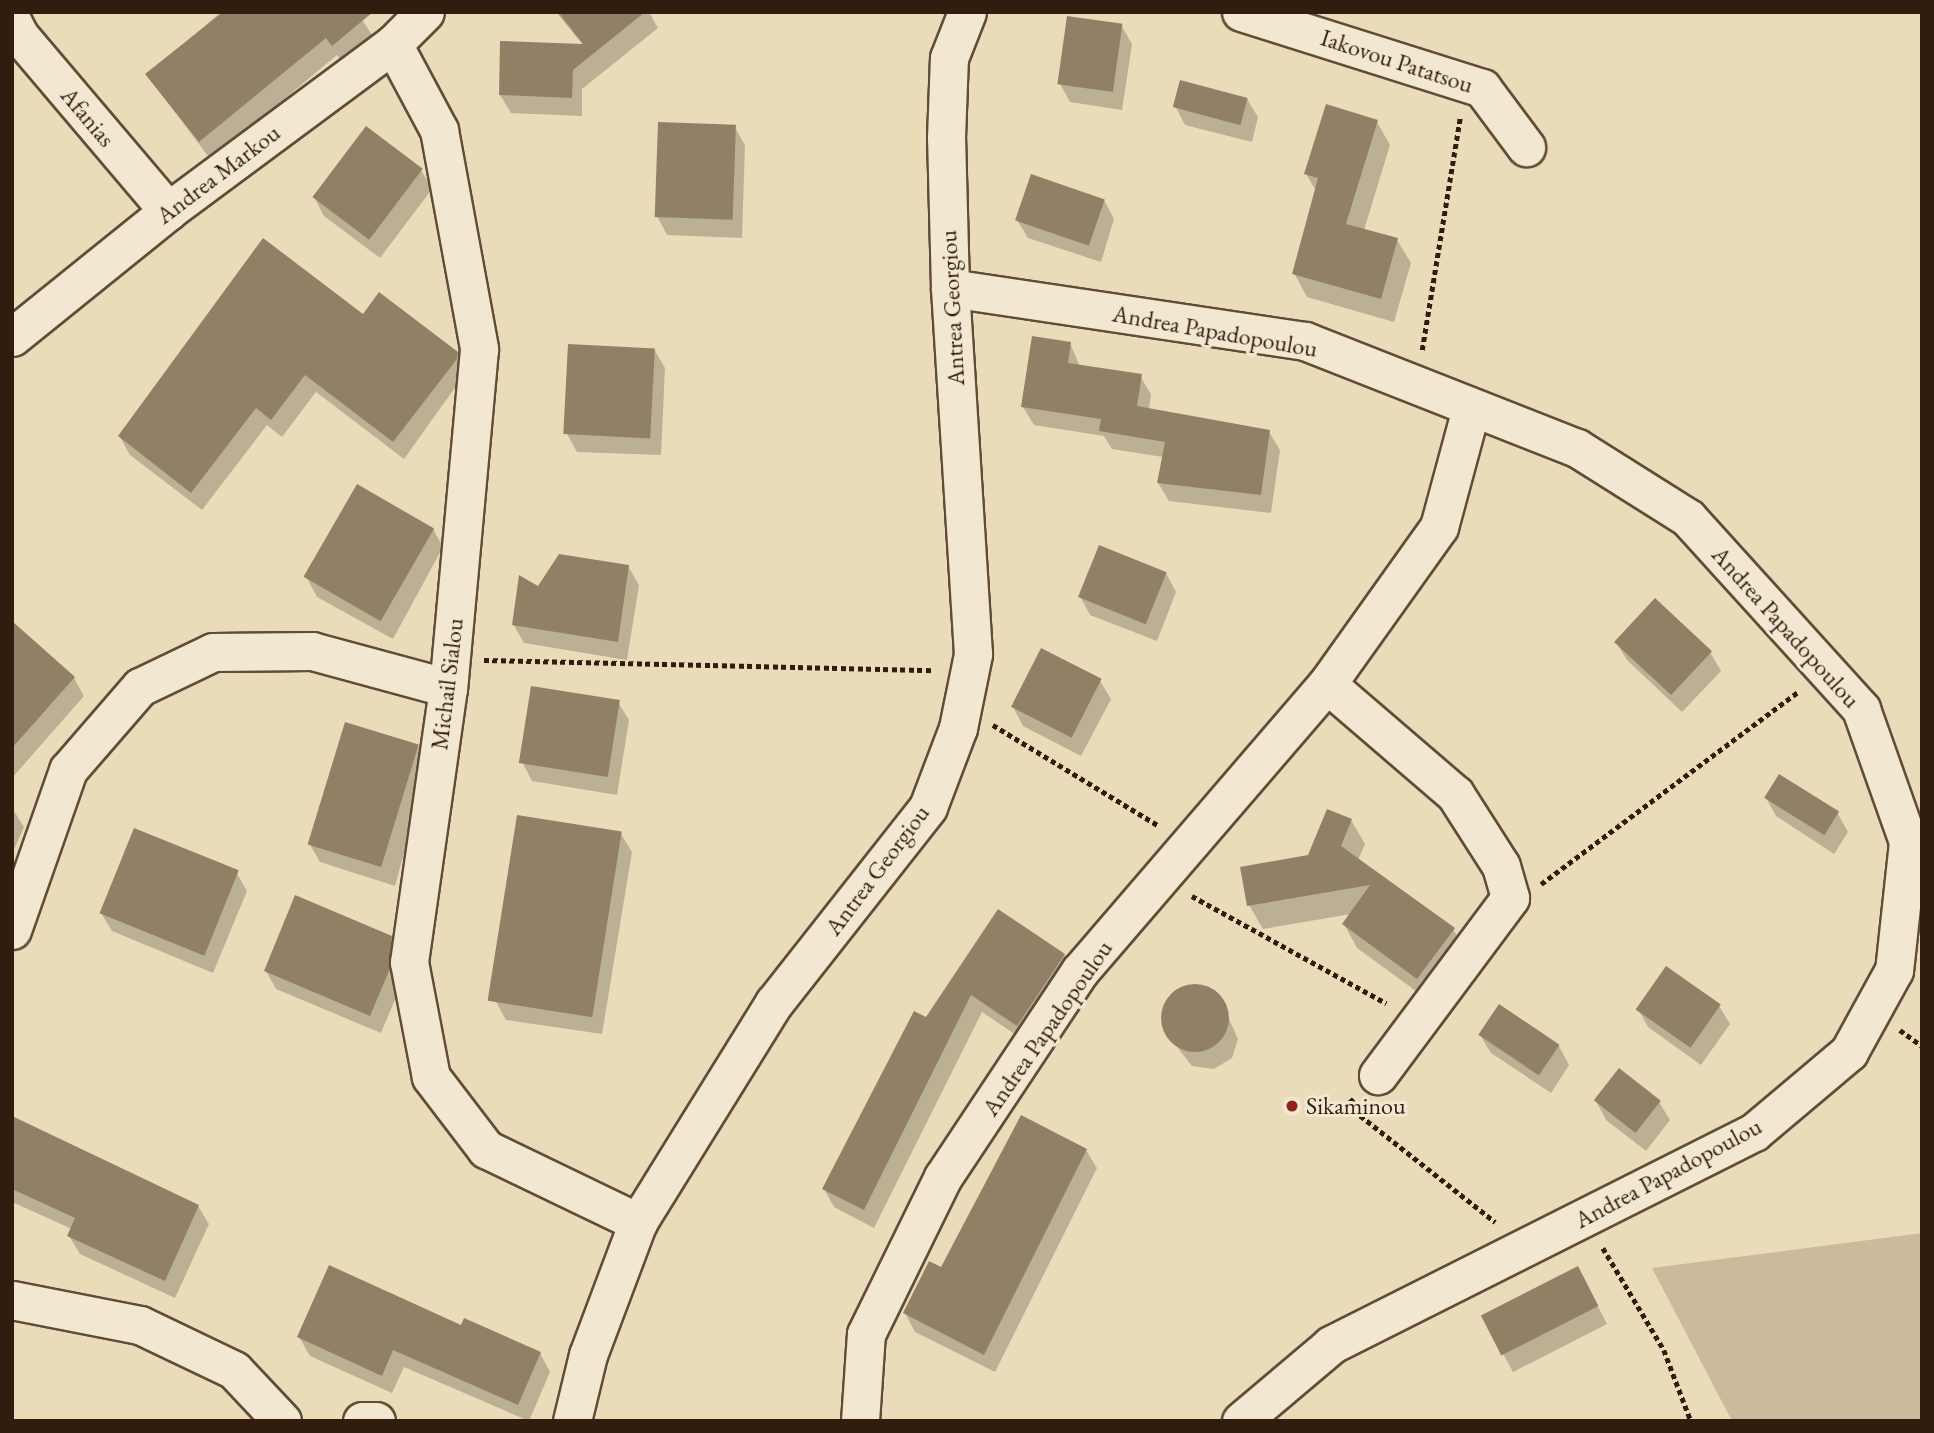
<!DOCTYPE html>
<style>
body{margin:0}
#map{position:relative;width:1934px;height:1433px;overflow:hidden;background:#ebdcb9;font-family:"EB Garamond",serif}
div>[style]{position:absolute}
.green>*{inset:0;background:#cbbb9c}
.shadow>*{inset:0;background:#0003}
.building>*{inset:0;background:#928066;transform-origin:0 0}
.round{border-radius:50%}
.path>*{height:4.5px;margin-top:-2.25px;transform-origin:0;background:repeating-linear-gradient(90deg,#311c0d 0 5px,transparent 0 8.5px)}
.roads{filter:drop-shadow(2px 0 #604c38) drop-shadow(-2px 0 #604c38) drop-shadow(0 2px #604c38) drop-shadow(0 -2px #604c38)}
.street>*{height:37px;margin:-18.5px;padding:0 18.5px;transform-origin:18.5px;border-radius:18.5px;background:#f2e8d2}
.dots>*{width:19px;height:19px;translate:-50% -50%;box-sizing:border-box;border:4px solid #f2e8d2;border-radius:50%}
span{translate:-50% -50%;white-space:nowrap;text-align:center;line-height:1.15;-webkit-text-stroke:6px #f2e8d2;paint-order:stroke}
.street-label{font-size:24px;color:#311c0d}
.poi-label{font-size:24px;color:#311c0d}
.left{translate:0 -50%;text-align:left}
.frame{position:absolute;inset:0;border:14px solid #311c0d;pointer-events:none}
</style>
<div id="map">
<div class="green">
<i style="clip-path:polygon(1922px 1233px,1922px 1421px,1732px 1421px,1652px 1268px)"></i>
</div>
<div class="shadow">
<i style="clip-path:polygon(221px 12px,357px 12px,374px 38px,344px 63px,337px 55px,211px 160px,147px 75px)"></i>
<i style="clip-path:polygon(556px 12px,649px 12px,658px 28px,582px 89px,582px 116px,511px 113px,500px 95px,583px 45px)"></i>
<i style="clip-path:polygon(1121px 25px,1132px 44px,1122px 110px,1070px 102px,1060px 84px)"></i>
<i style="clip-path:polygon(1247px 99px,1258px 117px,1252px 142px,1185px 125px,1175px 106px)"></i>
<i style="clip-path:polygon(1377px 122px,1390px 145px,1364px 230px,1397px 240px,1411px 263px,1394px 322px,1307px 297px,1294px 273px,1316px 191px,1306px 174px)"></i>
<i style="clip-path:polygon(734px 126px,745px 145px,742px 238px,667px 235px,657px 216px)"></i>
<i style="clip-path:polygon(421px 170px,432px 189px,380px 258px,324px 216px,314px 197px)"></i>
<i style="clip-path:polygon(1104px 200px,1114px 219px,1101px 262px,1028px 238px,1017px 220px)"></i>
<i style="clip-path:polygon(363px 316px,456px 353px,467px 371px,404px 459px,316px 392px,282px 437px,267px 425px,202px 510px,130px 455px,120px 437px)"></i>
<i style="clip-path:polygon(1070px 343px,1080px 367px,1140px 376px,1151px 394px,1149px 410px,1269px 432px,1280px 450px,1271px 513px,1169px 501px,1158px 483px,1163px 457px,1112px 449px,1104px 436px,1034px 425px,1023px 407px)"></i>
<i style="clip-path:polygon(654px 349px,665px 368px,661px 455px,577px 452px,567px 434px)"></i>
<i style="clip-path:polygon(433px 529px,443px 547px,393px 639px,317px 597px,307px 578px)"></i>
<i style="clip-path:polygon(628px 566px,639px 585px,627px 660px,524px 643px,513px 624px,538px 588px)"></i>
<i style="clip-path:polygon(1166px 573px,1176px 592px,1157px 641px,1090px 615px,1080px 596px)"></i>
<i style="clip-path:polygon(12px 624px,74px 678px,84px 696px,12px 778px)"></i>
<i style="clip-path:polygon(1616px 642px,1710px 652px,1721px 671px,1682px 712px,1627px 660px)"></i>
<i style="clip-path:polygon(1100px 681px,1111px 699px,1081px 756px,1023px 726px,1013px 707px)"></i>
<i style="clip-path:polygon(618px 702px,629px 720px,617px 795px,532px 781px,522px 762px)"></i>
<i style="clip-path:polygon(418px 746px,428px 765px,395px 886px,320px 862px,309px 843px)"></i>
<i style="clip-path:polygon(1766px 798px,1838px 814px,1848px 832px,1834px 854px,1776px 816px)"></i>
<i style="clip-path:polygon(12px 808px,24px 827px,12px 854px)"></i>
<i style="clip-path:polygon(1351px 820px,1365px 844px,1358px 860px,1453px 929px,1467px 953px,1431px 1002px,1357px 948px,1344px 924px,1351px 914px,1263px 929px,1249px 905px)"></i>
<i style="clip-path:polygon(621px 834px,632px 852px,602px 1034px,506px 1020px,496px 1002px)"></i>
<i style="clip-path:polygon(236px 872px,247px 891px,213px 973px,112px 931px,101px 913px)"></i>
<i style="clip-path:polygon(998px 911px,1064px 955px,1075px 973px,1028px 1043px,982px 1012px,874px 1228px,834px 1207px,824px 1189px)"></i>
<i style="clip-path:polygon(390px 937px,401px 956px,399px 990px,381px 1033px,276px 989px,266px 971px)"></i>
<i style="clip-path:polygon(1202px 987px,1220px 999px,1238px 1039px,1232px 1058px,1214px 1069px,1192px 1066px,1166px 1033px,1164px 1012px,1174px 995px)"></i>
<i style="clip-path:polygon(1719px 1006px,1730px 1024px,1701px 1065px,1648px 1027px,1638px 1009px)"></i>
<i style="clip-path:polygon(1480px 1035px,1559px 1046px,1569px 1065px,1551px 1093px,1491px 1053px)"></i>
<i style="clip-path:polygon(1596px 1101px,1659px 1102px,1670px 1120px,1646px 1151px,1606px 1120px)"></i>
<i style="clip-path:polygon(12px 1130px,198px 1206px,209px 1224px,175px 1298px,80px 1254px,69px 1236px,72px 1229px,12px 1202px)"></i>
<i style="clip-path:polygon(1086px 1150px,1097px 1168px,995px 1372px,915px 1332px,905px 1313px,942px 1270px)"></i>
<i style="clip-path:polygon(1588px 1287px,1607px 1324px,1513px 1372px,1483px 1317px)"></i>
<i style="clip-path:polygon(462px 1327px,540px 1353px,550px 1372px,529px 1421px,404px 1367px,392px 1393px,310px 1356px,299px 1337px)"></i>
</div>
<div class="building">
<i style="clip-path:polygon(223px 12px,373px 12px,332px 46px,326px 38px,199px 142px,145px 74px)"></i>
<i style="clip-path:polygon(558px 12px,645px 12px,573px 70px,572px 98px,499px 95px,500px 41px,583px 44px)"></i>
<i style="left:1067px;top:16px;width:56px;height:69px;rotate:8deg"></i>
<i style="left:1180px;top:80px;width:70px;height:28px;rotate:15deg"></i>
<i style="clip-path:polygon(1326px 104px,1378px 120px,1346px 224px,1398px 238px,1381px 299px,1292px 274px,1318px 178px,1304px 174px)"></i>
<i style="left:658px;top:122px;width:78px;height:95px;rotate:2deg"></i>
<i style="left:366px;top:126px;width:71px;height:89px;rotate:37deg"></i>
<i style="left:1031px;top:174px;width:78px;height:49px;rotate:19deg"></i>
<i style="clip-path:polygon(263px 238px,363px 314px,379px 292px,458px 352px,457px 359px,393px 442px,305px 375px,271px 420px,256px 408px,191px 493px,118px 436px)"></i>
<i style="clip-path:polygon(1032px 336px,1071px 342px,1068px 363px,1142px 374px,1137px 406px,1270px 430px,1261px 495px,1157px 483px,1165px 442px,1099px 431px,1101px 419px,1021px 407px)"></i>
<i style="left:568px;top:344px;width:87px;height:90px;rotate:3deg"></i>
<i style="left:357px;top:484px;width:89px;height:107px;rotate:30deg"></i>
<i style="left:1099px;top:545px;width:73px;height:56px;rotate:22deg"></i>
<i style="clip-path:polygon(559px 554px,629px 565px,618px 642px,512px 625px,519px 575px,538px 586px)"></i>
<i style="left:1655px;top:598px;width:78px;height:60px;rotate:43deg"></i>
<i style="clip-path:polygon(12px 621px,75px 677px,12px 748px)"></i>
<i style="left:1041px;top:648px;width:68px;height:66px;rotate:27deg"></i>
<i style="left:531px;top:686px;width:90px;height:78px;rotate:9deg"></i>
<i style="left:345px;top:722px;width:77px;height:128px;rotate:17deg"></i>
<i style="left:1779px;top:774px;width:71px;height:28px;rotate:32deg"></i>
<i style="clip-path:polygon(1327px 809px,1352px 819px,1341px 846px,1455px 928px,1417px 979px,1342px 924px,1370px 885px,1247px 906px,1240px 867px,1308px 855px)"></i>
<i style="left:517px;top:815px;width:106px;height:188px;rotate:9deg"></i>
<i style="left:134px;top:828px;width:113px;height:92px;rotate:22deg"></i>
<i style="clip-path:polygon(295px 895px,392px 936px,389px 971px,370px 1016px,264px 971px)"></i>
<i style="clip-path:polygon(998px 909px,1065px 954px,1017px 1026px,971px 995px,864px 1210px,822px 1189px,914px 1011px,926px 1017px)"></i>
<i style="left:1666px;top:966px;width:67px;height:53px;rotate:35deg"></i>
<i class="round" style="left:1161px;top:984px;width:68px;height:68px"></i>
<i style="left:1499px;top:1004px;width:73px;height:37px;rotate:34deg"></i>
<i style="left:1619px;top:1068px;width:53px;height:41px;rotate:38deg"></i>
<i style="clip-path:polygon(1021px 1115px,1087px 1149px,984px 1355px,903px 1313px,929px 1261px,941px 1267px)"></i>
<i style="clip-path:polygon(12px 1116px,199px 1205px,165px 1281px,67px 1236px,75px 1218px,12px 1189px)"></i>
<i style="clip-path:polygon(329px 1265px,461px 1325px,464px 1318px,541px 1352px,518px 1405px,393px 1350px,382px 1376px,297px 1337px)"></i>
<i style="left:1578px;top:1266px;width:45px;height:109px;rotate:63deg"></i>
</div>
<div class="path">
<i style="left:1422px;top:350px;width:236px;rotate:-80.7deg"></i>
<i style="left:484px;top:660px;width:450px;rotate:1.3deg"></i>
<i style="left:993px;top:725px;width:194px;rotate:31.3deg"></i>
<i style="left:1541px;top:884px;width:321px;rotate:-36.8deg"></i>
<i style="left:1192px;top:896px;width:222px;rotate:28.9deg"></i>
<i style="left:1900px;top:1030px;width:27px;rotate:36deg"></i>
<i style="left:1354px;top:1099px;width:9px;rotate:139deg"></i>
<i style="left:1347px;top:1105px;width:189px;rotate:38.3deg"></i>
<i style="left:1603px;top:1248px;width:119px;rotate:59.1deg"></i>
<i style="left:1664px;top:1350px;width:76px;rotate:69.2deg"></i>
</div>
<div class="roads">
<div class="street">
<i style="left:1241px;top:12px;width:253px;rotate:17.5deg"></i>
<i style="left:1482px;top:88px;width:74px;rotate:53.3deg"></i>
<i style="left:12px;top:21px;width:16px;rotate:63deg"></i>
<i style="left:19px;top:35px;width:231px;rotate:49.7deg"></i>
<i style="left:393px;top:44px;width:98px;rotate:61.9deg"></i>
<i style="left:439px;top:130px;width:223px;rotate:79.6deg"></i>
<i style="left:479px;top:349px;width:340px;rotate:95.2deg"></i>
<i style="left:448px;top:688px;width:277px;rotate:98.1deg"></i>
<i style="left:409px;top:962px;width:117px;rotate:79.2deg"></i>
<i style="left:431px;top:1077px;width:91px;rotate:52.6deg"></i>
<i style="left:486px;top:1149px;width:169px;rotate:25.7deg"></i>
<i style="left:950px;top:288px;width:359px;rotate:8.5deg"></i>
<i style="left:1305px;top:341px;width:292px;rotate:21.5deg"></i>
<i style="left:1577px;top:448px;width:131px;rotate:32.2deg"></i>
<i style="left:1688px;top:518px;width:258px;rotate:47.8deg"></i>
<i style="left:1861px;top:709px;width:141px;rotate:70.5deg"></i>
<i style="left:1908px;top:842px;width:129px;rotate:96.2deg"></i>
<i style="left:1894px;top:970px;width:94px;rotate:118.8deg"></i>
<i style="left:1849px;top:1052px;width:124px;rotate:139.9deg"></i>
<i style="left:1754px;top:1132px;width:474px;rotate:153.3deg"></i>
<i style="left:1331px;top:1345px;width:118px;rotate:139.8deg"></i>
<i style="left:12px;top:337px;width:201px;rotate:-38.9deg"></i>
<i style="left:168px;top:211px;width:280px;rotate:-36.6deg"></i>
<i style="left:393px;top:44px;width:45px;rotate:-45deg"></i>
<i style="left:1327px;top:684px;width:169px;rotate:40.7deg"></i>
<i style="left:1455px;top:794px;width:85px;rotate:57.4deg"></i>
<i style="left:1501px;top:866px;width:33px;rotate:74deg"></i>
<i style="left:1510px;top:898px;width:221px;rotate:126.7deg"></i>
<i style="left:12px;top:930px;width:170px;rotate:-70.7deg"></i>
<i style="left:68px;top:770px;width:110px;rotate:-49.1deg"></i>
<i style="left:140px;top:687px;width:81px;rotate:-25.6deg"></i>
<i style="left:213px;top:652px;width:99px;rotate:-0.6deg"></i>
<i style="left:312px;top:651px;width:141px;rotate:15.2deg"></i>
<i style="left:12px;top:1300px;width:130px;rotate:11.1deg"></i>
<i style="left:140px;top:1325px;width:104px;rotate:25.6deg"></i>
<i style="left:234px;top:1370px;width:70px;rotate:46.7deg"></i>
<i style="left:362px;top:1421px;width:14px"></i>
<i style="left:572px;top:1421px;width:68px;rotate:-76.4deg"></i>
<i style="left:588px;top:1355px;width:142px;rotate:-69.4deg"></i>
<i style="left:638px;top:1222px;width:258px;rotate:-58.2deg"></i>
<i style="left:774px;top:1003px;width:249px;rotate:-51.8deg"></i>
<i style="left:928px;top:807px;width:85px;rotate:-69.2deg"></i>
<i style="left:958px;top:728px;width:76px;rotate:-78.5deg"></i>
<i style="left:973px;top:654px;width:367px;rotate:-93.6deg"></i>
<i style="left:950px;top:288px;width:150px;rotate:-91.5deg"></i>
<i style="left:946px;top:138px;width:80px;rotate:-87.9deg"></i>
<i style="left:949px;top:58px;width:49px;rotate:-68.6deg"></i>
<i style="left:860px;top:1421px;width:87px;rotate:-86.1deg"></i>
<i style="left:866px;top:1334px;width:175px;rotate:-63.9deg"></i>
<i style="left:943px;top:1177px;width:247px;rotate:-56.4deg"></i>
<i style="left:1080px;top:971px;width:379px;rotate:-49.3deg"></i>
<i style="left:1327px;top:684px;width:193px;rotate:-54.5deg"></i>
<i style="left:1439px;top:527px;width:123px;rotate:-74.9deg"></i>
</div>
</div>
<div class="dots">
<i style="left:1292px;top:1106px;background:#8f2418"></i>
</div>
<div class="street-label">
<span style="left:1397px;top:61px;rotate:18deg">Iakovou Patatsou</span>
<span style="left:88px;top:117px;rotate:50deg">Afanias</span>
<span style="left:218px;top:174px;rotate:-37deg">Andrea Markou</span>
<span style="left:952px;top:308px;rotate:-93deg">Antrea Georgiou</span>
<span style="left:1215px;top:331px;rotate:10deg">Andrea Papadopoulou</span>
<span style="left:1786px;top:627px;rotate:48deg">Andrea Papadopoulou</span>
<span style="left:447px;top:684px;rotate:-83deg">Michail Sialou</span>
<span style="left:877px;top:870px;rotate:-53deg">Antrea Georgiou</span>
<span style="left:1047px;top:1028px;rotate:-55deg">Andrea Papadopoulou</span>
<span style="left:1668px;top:1173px;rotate:-28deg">Andrea Papadopoulou</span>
</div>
<div class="poi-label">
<span class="left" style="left:1306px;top:1106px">Sikaminou</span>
</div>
<div class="frame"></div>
</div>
